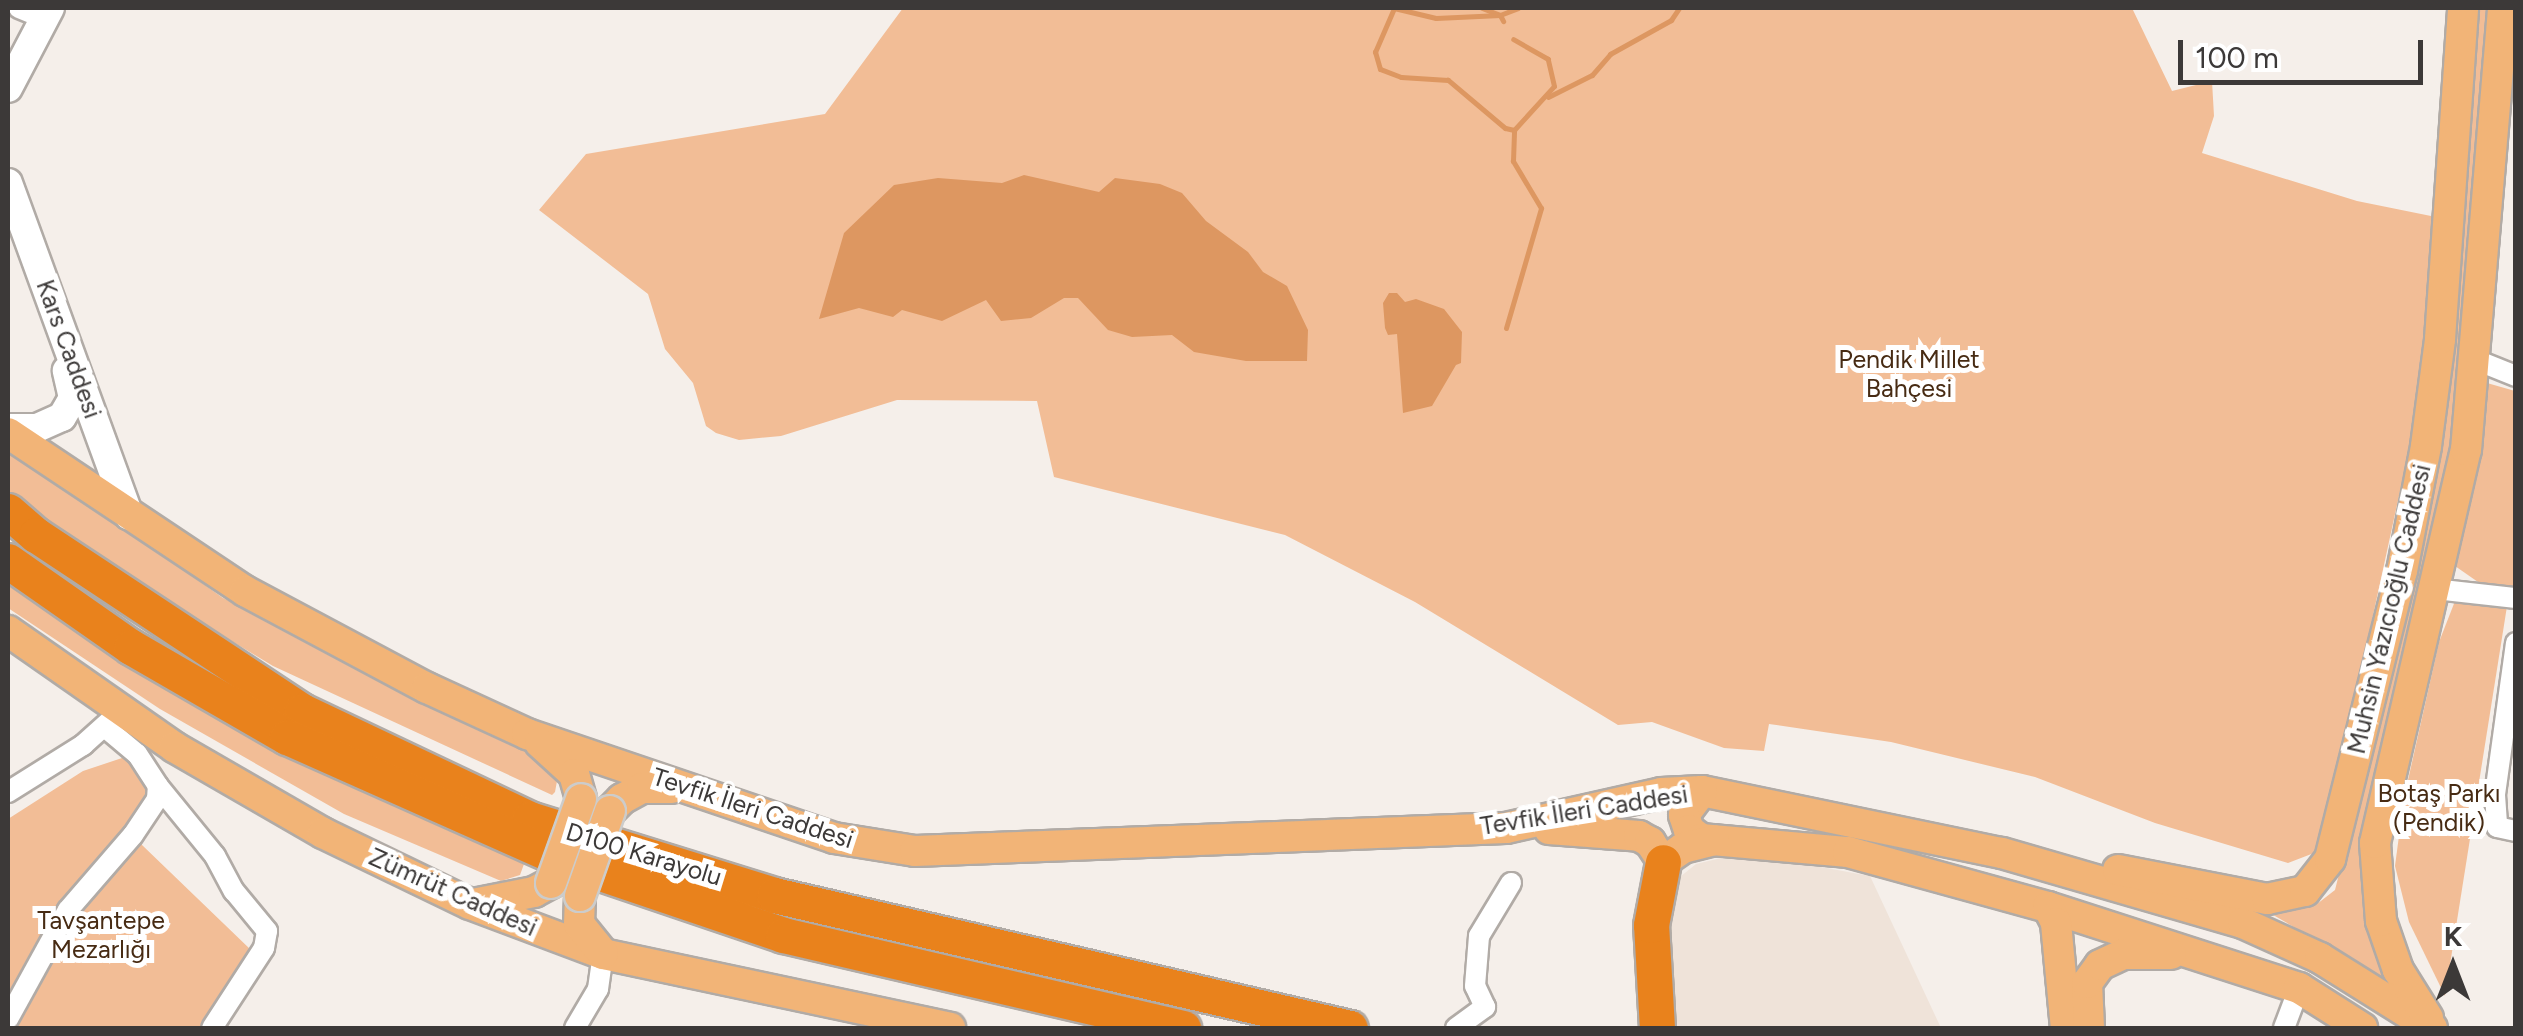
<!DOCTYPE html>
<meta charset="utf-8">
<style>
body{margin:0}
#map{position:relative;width:2523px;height:1036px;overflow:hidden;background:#f5efea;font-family:Figtree,sans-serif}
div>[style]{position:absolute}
.built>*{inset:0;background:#efe3d9}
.green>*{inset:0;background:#f2bd96}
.water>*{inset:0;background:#dd9761}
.stream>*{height:5px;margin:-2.5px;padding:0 2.5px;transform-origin:2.5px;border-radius:2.5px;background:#dd9761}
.roads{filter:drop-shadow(2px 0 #b1aba6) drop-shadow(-2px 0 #b1aba6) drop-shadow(0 2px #b1aba6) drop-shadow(0 -2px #b1aba6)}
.street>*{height:20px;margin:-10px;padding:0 10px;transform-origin:10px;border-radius:10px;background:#fff}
.secondary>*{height:28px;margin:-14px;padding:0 14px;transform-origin:14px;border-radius:14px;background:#fff}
.primary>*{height:30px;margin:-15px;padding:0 15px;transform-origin:15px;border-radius:15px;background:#f2b477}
.highway>*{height:35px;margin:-17.5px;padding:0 17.5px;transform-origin:17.5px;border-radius:17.5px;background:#e9821c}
.bridges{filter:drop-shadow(2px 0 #cccccb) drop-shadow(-2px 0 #cccccb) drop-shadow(0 2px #cccccb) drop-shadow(0 -2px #cccccb)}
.primary-bridge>*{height:30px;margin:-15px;padding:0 15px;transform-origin:15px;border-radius:15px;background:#f2b477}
span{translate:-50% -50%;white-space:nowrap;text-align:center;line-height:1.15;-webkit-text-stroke:10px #fff;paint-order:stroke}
.street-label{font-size:25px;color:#3c3938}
.park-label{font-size:25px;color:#472b13}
.frame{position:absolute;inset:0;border:10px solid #3c3938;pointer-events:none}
.north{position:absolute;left:2403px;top:916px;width:100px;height:100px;-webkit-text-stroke:8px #fff;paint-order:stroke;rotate:0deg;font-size:28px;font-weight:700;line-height:40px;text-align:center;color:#3c3938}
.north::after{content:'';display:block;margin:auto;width:35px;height:45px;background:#3c3938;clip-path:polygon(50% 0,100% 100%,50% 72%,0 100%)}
.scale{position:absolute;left:2178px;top:40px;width:245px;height:45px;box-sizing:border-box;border:5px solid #3c3938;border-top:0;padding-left:12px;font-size:30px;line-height:35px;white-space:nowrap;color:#3c3938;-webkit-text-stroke:8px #fff;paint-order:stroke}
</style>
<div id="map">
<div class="built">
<i style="clip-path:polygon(1721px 858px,1788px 861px,1870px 876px,1941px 1028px,1669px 1028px,1662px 955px,1675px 881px,1696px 864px)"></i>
</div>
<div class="green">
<i style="clip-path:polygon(903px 8px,2132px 8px,2172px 91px,2212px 81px,2214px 116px,2202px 153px,2357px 201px,2431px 216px,2438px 249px,2407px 459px,2342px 758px,2314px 853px,2288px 863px,2155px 823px,2035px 777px,1891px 742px,1769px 724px,1764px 751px,1724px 748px,1652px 722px,1618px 725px,1415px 602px,1285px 535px,1054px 477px,1037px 401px,897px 400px,781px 436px,739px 440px,716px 433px,706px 426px,693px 383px,665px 349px,648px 294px,539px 210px,586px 154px,825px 114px)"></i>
<i style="clip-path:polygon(2478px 8px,2490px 8px,2463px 349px,2448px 470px,2365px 832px,2363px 897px,2394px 985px,2268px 912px,2317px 904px,2335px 890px,2419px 555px,2453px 347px)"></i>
<i style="clip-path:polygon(2487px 383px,2515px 391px,2515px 587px,2478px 582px,2455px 566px,2476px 476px)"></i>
<i style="clip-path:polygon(8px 445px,223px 598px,538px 749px,559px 770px,555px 792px,552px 795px,273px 666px,126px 577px,8px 493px)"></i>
<i style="clip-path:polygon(8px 575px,300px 760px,524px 864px,520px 875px,501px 881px,344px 814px,160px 709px,8px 608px)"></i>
<i style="clip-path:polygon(2457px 596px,2508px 600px,2445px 996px,2409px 922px,2395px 866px,2404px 798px,2439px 642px)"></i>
<i style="clip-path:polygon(131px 755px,147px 784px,142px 845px,251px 950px,207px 1028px,8px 1028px,8px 819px,83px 771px)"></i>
</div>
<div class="water">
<i style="clip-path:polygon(1024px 175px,1099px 192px,1115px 178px,1160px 184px,1182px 193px,1206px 221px,1248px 252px,1263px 272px,1287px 286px,1308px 330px,1307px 361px,1246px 361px,1194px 352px,1172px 335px,1132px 337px,1108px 330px,1078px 298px,1064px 298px,1031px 318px,1001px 321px,986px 300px,942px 321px,902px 310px,893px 317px,859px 308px,819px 319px,844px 233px,894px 185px,938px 178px,1002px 183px)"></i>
<i style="clip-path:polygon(1389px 293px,1397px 293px,1405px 302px,1416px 299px,1444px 309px,1462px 332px,1461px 363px,1456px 365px,1432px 406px,1403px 413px,1397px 334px,1388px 335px,1385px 328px,1383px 303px)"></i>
</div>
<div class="stream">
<i style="left:1482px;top:8px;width:19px;rotate:21deg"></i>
<i style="left:1500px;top:15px;width:7px;rotate:63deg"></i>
<i style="left:1548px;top:97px;width:49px;rotate:-26.6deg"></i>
<i style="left:1592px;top:75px;width:28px;rotate:-49deg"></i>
<i style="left:1610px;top:54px;width:70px;rotate:-29.1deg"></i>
<i style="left:1671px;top:20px;width:14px;rotate:-56deg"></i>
<i style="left:1514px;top:130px;width:9px;rotate:-167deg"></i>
<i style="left:1505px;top:128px;width:75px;rotate:-139.9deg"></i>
<i style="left:1448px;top:80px;width:47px;rotate:-176.3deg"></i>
<i style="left:1401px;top:77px;width:22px;rotate:-159deg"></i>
<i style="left:1380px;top:69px;width:18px;rotate:-106deg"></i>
<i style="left:1375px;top:52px;width:48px;rotate:-66.6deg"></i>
<i style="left:1394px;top:8px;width:43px;rotate:13.4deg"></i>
<i style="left:1436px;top:18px;width:64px;rotate:-2.7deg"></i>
<i style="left:1500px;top:15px;width:19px;rotate:-21deg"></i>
<i style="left:1506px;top:328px;width:125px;rotate:-73.7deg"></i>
<i style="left:1541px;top:208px;width:55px;rotate:-120.8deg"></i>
<i style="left:1513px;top:161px;width:31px;rotate:-88deg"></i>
<i style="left:1514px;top:130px;width:59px;rotate:-47.7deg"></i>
<i style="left:1554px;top:86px;width:28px;rotate:-103deg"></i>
<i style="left:1548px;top:59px;width:40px;rotate:-150.3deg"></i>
</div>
<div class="roads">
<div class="street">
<i style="left:19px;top:8px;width:27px;rotate:22deg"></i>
<i style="left:2476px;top:360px;width:43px;rotate:21.8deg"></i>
<i style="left:2434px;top:589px;width:82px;rotate:6.3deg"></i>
<i style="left:2516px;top:643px;width:153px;rotate:97.9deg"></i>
<i style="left:2495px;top:795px;width:32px;rotate:86deg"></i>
<i style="left:2497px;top:827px;width:19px;rotate:12deg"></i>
<i style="left:158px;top:786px;width:90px;rotate:50.8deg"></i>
<i style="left:215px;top:856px;width:40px;rotate:62deg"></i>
<i style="left:234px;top:891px;width:52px;rotate:50.5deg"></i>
<i style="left:267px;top:931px;width:17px;rotate:100deg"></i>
<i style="left:264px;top:948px;width:95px;rotate:123deg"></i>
<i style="left:8px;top:792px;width:89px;rotate:-32.1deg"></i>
<i style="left:83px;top:745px;width:39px;rotate:-42deg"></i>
<i style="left:8px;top:1019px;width:124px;rotate:-61.2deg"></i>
<i style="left:68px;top:910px;width:99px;rotate:-49.1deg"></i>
<i style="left:133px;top:835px;width:43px;rotate:-56.3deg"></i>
<i style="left:157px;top:799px;width:13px;rotate:-86deg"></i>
<i style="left:158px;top:786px;width:38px;rotate:-123deg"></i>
<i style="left:137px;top:754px;width:40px;rotate:-140deg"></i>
<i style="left:575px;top:1028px;width:45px;rotate:-59.5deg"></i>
<i style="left:598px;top:989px;width:35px;rotate:-82deg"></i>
<i style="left:1456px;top:1028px;width:36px;rotate:-36deg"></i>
<i style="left:1485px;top:1007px;width:23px;rotate:-115deg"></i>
<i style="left:1475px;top:986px;width:50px;rotate:-85.4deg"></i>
<i style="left:1479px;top:936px;width:62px;rotate:-58.9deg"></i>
<i style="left:2284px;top:1028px;width:43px;rotate:-69.4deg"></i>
</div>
<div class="secondary">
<i style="left:8px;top:88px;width:90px;rotate:-62.3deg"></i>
<i style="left:8px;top:183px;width:354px;rotate:70deg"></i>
<i style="left:8px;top:428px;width:29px"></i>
<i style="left:37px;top:428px;width:27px;rotate:-24deg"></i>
<i style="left:62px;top:417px;width:22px;rotate:-60deg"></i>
<i style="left:73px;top:398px;width:28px;rotate:-103deg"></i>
</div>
<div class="primary">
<i style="left:8px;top:433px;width:285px;rotate:33.7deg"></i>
<i style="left:245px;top:591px;width:206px;rotate:28.1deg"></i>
<i style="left:427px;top:688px;width:110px;rotate:24.7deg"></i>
<i style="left:527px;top:734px;width:324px;rotate:18.7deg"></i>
<i style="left:834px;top:838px;width:82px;rotate:9.1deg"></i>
<i style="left:915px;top:851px;width:591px;rotate:-2.23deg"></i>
<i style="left:1506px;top:828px;width:159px;rotate:-12.7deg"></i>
<i style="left:1661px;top:793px;width:41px;rotate:-2.8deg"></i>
<i style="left:1702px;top:791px;width:306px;rotate:11.7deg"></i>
<i style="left:2002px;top:853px;width:251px;rotate:16.2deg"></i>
<i style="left:2243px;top:923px;width:85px;rotate:24.4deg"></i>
<i style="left:2320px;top:958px;width:132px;rotate:32deg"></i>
<i style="left:8px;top:631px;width:203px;rotate:34.9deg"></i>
<i style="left:174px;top:747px;width:172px;rotate:30deg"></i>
<i style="left:323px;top:833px;width:163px;rotate:25.8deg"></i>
<i style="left:470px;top:904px;width:142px;rotate:20.6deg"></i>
<i style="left:603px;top:954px;width:355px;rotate:12deg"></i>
<i style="left:540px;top:743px;width:46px;rotate:42.4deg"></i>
<i style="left:574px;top:774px;width:26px;rotate:74deg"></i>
<i style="left:1702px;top:791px;width:30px;rotate:127deg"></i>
<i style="left:1684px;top:815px;width:16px;rotate:72deg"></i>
<i style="left:1689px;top:830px;width:15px;rotate:37deg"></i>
<i style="left:1701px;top:839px;width:148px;rotate:5.1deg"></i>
<i style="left:1848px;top:852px;width:207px;rotate:15.4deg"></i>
<i style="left:2048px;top:907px;width:264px;rotate:17.9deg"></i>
<i style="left:2299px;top:988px;width:75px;rotate:32.4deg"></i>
<i style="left:610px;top:811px;width:17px;rotate:-45deg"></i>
<i style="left:622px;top:799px;width:23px;rotate:-29deg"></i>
<i style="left:642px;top:788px;width:30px"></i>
<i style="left:1549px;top:829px;width:90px;rotate:4.4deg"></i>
<i style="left:1639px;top:836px;width:13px;rotate:29deg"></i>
<i style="left:1650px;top:842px;width:24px;rotate:57deg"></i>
<i style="left:1663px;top:862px;width:24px;rotate:-35deg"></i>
<i style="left:1683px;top:848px;width:32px;rotate:-14deg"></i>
<i style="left:2118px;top:870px;width:152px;rotate:11deg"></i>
<i style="left:2267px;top:899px;width:39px;rotate:-12deg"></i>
<i style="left:2305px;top:891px;width:41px;rotate:-52deg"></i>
<i style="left:2330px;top:859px;width:297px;rotate:-76deg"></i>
<i style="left:2402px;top:571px;width:127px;rotate:-79.1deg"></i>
<i style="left:2426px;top:446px;width:108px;rotate:-82.5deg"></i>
<i style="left:2440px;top:339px;width:332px;rotate:-86deg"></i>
<i style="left:580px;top:896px;width:28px;rotate:92deg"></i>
<i style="left:579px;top:924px;width:38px;rotate:51deg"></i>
<i style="left:473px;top:904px;width:62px;rotate:-11.1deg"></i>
<i style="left:534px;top:892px;width:19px;rotate:-28deg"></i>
<i style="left:2048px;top:907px;width:18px;rotate:63deg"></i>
<i style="left:2056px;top:923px;width:105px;rotate:84.6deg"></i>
<i style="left:2428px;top:1018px;width:57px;rotate:-122deg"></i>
<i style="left:2398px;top:970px;width:52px;rotate:-109.1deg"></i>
<i style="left:2381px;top:921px;width:78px;rotate:-94.4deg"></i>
<i style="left:2375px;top:843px;width:403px;rotate:-77deg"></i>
<i style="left:2466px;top:450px;width:444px;rotate:-85.2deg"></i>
<i style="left:2089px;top:1028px;width:45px;rotate:-92.5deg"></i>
<i style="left:2087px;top:983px;width:22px;rotate:-54deg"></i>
<i style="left:2100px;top:965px;width:26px;rotate:-25deg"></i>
<i style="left:2124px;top:954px;width:47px"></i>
</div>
<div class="highway">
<i style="left:8px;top:511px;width:37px;rotate:41deg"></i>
<i style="left:36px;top:535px;width:319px;rotate:33.5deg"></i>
<i style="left:302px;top:711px;width:251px;rotate:25.4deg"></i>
<i style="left:529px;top:819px;width:257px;rotate:17.2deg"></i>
<i style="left:774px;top:895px;width:591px;rotate:13deg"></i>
<i style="left:8px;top:561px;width:150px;rotate:35deg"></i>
<i style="left:131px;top:647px;width:180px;rotate:30deg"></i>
<i style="left:287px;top:737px;width:304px;rotate:24deg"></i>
<i style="left:565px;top:861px;width:230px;rotate:18.7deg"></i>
<i style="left:783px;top:935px;width:411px;rotate:13.1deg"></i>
<i style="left:1657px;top:1028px;width:103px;rotate:-93.3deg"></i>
<i style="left:1651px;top:925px;width:64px;rotate:-79.2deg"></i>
</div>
</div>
<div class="bridges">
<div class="primary-bridge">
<i style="left:551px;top:883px;width:89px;rotate:-70.3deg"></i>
<i style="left:580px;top:896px;width:90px;rotate:-70.6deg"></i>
</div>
</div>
<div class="street-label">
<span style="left:69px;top:349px;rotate:70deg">Kars Caddesi</span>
<span style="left:2389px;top:609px;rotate:-77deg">Muhsin Yazıcıoğlu Caddesi</span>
<span style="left:753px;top:808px;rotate:18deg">Tevfik İleri Caddesi</span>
<span style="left:1584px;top:810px;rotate:-9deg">Tevfik İleri Caddesi</span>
<span style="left:644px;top:854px;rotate:17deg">D100 Karayolu</span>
<span style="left:453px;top:892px;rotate:24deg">Zümrüt Caddesi</span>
</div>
<div class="park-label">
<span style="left:1909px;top:374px">Pendik Millet<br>Bahçesi</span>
<span style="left:2439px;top:808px">Botaş Parkı<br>(Pendik)</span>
<span style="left:101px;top:935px">Tavşantepe<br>Mezarlığı</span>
</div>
<div class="frame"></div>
<div class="north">K</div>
<div class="scale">100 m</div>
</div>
